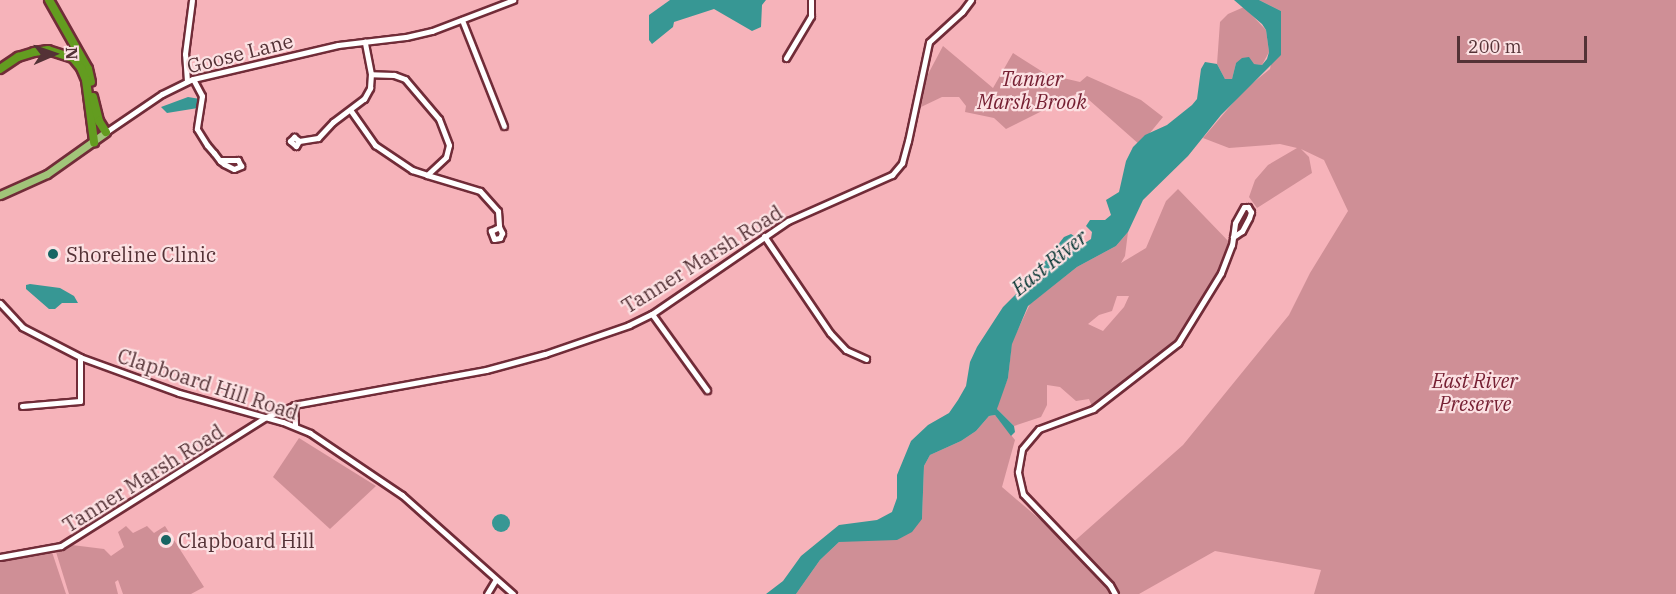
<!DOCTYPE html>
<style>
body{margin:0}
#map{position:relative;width:1676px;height:594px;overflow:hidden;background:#f6b3ba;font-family:"IBM Plex Serif",serif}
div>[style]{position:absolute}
.green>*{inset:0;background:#cf8f96}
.water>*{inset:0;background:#379794}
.round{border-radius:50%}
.roads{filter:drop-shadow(2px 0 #712c38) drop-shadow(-2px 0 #712c38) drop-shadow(0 2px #712c38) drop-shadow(0 -2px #712c38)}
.minor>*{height:5px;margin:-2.5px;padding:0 2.5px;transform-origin:2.5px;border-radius:2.5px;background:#fff}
.major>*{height:7px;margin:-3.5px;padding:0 3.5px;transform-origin:3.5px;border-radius:3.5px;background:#a1c479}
.highway>*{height:8px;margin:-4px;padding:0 4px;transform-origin:4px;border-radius:4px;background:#639c20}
.dots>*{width:16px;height:16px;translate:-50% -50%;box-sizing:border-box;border:3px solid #fce1e3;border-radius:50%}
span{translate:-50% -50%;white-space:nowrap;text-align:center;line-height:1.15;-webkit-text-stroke:4.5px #fce1e3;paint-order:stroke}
.street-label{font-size:20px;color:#543236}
.park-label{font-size:20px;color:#762033;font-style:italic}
.poi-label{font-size:20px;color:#543236}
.left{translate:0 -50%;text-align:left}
.water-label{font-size:21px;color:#093735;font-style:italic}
.north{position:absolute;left:24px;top:24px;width:60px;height:60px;-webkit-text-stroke:4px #fce1e3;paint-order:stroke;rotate:88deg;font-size:16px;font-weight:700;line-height:24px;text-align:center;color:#543236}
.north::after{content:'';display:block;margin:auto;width:21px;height:27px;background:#543236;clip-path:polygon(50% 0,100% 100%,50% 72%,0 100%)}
.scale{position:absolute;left:1457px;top:36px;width:130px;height:27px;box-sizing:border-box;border:3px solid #543236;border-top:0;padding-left:8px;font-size:18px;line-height:21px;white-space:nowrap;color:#543236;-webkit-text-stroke:4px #fce1e3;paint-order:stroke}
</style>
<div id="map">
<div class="green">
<i style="clip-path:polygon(1259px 0,1676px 0,1676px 594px,1314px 594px,1321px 570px,1215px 551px,1139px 594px,796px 594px,820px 560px,839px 542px,922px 519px,924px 466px,930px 455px,961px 441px,976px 431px,989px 416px,995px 415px,1015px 440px,1002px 487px,1070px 545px,1183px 445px,1289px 315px,1310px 273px,1348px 211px,1324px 160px,1301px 149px,1309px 157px,1312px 173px,1257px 208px,1249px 197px,1255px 180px,1268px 165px,1297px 148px,1280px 144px,1229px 148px,1203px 138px,1244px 90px,1270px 69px,1281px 11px)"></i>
<i style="clip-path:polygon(1244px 7px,1266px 30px,1269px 52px,1262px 65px,1236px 63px,1232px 79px,1225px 79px,1217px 64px,1220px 22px,1228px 14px)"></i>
<i style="clip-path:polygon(943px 46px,993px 88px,1013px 53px,1046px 74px,1080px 82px,1087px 76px,1141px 100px,1163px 117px,1140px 145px,1080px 92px,1006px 129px,994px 118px,965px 112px,966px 106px,959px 97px,942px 97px,921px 107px,927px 76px)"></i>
<i style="clip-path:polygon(evenodd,1178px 189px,1232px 245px,1228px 258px,1178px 343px,1093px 409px,1089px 399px,1076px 401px,1060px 387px,1047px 385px,1047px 405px,1041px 417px,1014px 426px,997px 409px,998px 402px,1008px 378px,1012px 342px,1030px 304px,1077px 267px,1116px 246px,1128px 232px,1125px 256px,1121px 263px,1146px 248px,1166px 201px,1178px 189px,1117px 296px,1129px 296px,1124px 307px,1103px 331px,1088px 324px,1099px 315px,1112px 311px,1117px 296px)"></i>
<i style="clip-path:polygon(299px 438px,376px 486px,330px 529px,273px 477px)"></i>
<i style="clip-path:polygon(126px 526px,133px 533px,147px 526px,154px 533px,165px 526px,204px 587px,191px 594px,123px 594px,118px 580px,115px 582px,118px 594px,69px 594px,56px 552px,72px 545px,104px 549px,111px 556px,124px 547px,118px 532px)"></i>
<i style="clip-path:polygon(52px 552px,66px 594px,0 594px,0 561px)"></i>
</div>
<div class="water">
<i style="clip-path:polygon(670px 0,766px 0,762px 5px,761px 27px,752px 31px,714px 9px,674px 22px,673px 27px,652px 44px,649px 40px,649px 15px)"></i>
<i style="clip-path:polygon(1234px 0,1259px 0,1281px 11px,1281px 55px,1221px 115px,1188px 156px,1143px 200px,1128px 232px,1116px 246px,1077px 267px,1028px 306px,1012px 344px,1008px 378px,997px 409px,1014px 426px,1015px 432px,1011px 436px,995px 415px,989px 416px,976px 431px,961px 441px,930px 455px,924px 466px,922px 519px,912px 532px,897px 540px,839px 542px,820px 560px,796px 594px,766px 594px,783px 581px,801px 556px,839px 525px,877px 520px,892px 512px,897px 498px,897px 475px,911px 441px,928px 425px,949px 413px,958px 400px,966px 386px,970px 362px,977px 347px,1003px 307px,1033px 277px,1064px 237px,1071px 234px,1085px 243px,1091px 239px,1092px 232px,1086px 226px,1090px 220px,1105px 220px,1111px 215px,1106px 200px,1119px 192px,1126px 161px,1133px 147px,1145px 135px,1167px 125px,1192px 105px,1197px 99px,1201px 69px,1205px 62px,1217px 64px,1225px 79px,1232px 79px,1236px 63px,1242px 58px,1249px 57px,1254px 64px,1262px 65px,1267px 59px,1269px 52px,1266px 30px,1262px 24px)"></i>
<i style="clip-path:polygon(188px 97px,200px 99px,198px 108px,167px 113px,161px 107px)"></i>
<i style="clip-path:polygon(30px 284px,60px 288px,74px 296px,78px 303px,62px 303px,55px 309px,49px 309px,26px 289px,26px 285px)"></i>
<i class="round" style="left:492px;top:514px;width:18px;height:18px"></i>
</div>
<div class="roads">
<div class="minor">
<i style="left:462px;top:20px;width:114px;rotate:68.4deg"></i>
<i style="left:786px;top:58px;width:49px;rotate:-59.2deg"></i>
<i style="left:811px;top:16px;width:16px;rotate:-90deg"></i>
<i style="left:193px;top:79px;width:19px;rotate:62deg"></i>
<i style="left:202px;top:96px;width:33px;rotate:99deg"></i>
<i style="left:197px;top:129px;width:19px;rotate:58deg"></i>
<i style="left:207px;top:145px;width:11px;rotate:49deg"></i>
<i style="left:214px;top:153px;width:10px;rotate:53deg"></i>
<i style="left:220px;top:161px;width:5px;rotate:37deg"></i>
<i style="left:224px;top:164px;width:11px;rotate:27deg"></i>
<i style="left:234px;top:169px;width:8px;rotate:-23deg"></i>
<i style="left:241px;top:166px;width:7px;rotate:-117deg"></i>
<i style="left:238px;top:160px;width:18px;rotate:180deg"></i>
<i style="left:187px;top:81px;width:27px;rotate:-94deg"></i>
<i style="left:185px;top:54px;width:54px;rotate:-82.6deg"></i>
<i style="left:351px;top:111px;width:42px;rotate:54.8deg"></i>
<i style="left:375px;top:145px;width:45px;rotate:34deg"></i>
<i style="left:412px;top:170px;width:16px;rotate:18deg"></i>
<i style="left:427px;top:175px;width:26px;rotate:-43deg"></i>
<i style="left:446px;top:157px;width:12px;rotate:-76deg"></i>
<i style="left:449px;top:145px;width:28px;rotate:-111deg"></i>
<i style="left:439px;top:119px;width:52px;rotate:-130.4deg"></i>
<i style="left:405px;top:79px;width:12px;rotate:-160deg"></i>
<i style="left:394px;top:75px;width:23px;rotate:-178deg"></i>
<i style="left:106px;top:132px;width:68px;rotate:-34.2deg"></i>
<i style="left:162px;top:94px;width:34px;rotate:-26deg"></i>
<i style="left:193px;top:79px;width:149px;rotate:-13.2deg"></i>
<i style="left:338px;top:45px;width:68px;rotate:-6.7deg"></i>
<i style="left:406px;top:37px;width:27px;rotate:-13deg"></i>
<i style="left:432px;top:31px;width:87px;rotate:-20.9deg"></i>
<i style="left:299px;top:141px;width:6px;rotate:121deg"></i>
<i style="left:296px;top:146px;width:8px;rotate:-140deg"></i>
<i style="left:290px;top:141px;width:6px;rotate:-45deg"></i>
<i style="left:294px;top:137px;width:6px;rotate:39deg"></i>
<i style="left:299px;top:141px;width:19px;rotate:-9deg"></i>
<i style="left:318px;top:138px;width:22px;rotate:-47deg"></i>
<i style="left:333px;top:122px;width:39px;rotate:-37deg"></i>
<i style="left:364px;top:99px;width:13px;rotate:-61deg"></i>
<i style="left:370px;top:88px;width:14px;rotate:-86deg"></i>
<i style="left:371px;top:74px;width:33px;rotate:-101deg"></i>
<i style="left:427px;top:175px;width:55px;rotate:16.8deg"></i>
<i style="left:480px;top:191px;width:27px;rotate:48deg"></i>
<i style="left:498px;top:211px;width:16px;rotate:86deg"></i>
<i style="left:499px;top:227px;width:7px;rotate:63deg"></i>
<i style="left:502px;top:233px;width:5px;rotate:112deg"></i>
<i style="left:500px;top:238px;width:6px;rotate:171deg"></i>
<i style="left:494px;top:239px;width:9px;rotate:-111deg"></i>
<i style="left:491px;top:231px;width:9px;rotate:-27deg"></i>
<i style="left:764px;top:236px;width:117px;rotate:55.8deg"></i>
<i style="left:830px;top:333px;width:23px;rotate:47deg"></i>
<i style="left:846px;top:350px;width:22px;rotate:24deg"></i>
<i style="left:0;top:303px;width:33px;rotate:47deg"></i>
<i style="left:22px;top:327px;width:65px;rotate:27.3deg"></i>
<i style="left:80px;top:357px;width:105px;rotate:20deg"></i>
<i style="left:179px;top:393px;width:108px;rotate:15.6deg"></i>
<i style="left:283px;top:422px;width:29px;rotate:22deg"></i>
<i style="left:310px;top:433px;width:111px;rotate:34deg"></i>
<i style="left:402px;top:495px;width:149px;rotate:41.7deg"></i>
<i style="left:652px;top:314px;width:94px;rotate:54.1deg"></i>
<i style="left:294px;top:405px;width:21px;rotate:87deg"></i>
<i style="left:22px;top:406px;width:58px;rotate:-4.9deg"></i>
<i style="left:80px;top:401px;width:44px;rotate:-90deg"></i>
<i style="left:0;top:557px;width:62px;rotate:-10.2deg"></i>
<i style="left:61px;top:546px;width:242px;rotate:-32.2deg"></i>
<i style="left:266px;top:417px;width:35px;rotate:-22deg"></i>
<i style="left:299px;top:404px;width:190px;rotate:-10.3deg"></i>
<i style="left:486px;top:370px;width:61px;rotate:-15.2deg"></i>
<i style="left:545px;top:354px;width:89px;rotate:-19deg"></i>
<i style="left:629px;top:325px;width:25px;rotate:-26deg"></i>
<i style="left:652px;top:314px;width:165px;rotate:-34.4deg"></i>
<i style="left:788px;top:221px;width:114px;rotate:-23.9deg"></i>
<i style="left:892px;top:175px;width:16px;rotate:-50deg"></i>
<i style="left:902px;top:163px;width:23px;rotate:-75deg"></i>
<i style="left:908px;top:141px;width:101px;rotate:-78deg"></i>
<i style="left:929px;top:42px;width:45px;rotate:-42.3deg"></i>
<i style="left:962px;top:12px;width:15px;rotate:-53deg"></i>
<i style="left:487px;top:594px;width:17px;rotate:-59deg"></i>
<i style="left:1115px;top:594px;width:10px;rotate:-119deg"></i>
<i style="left:1110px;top:585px;width:126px;rotate:-133.7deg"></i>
<i style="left:1023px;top:494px;width:23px;rotate:-103deg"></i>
<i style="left:1018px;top:472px;width:23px;rotate:-80deg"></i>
<i style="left:1022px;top:449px;width:26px;rotate:-50deg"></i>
<i style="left:1039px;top:429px;width:58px;rotate:-20.3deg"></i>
<i style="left:1093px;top:409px;width:108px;rotate:-37.8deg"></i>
<i style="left:1178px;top:343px;width:82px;rotate:-58.4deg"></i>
<i style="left:1221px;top:273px;width:30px;rotate:-69deg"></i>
<i style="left:1232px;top:245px;width:22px;rotate:-82deg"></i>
<i style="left:1235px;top:223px;width:18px;rotate:-61deg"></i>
<i style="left:1244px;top:207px;width:4px"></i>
<i style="left:1248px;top:207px;width:6px;rotate:59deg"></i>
<i style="left:1251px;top:212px;width:6px;rotate:108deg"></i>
<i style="left:1249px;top:218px;width:15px;rotate:118deg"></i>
<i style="left:1242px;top:231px;width:11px;rotate:146deg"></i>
</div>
<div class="major">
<i style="left:0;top:195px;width:51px;rotate:-24.1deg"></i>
<i style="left:47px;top:174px;width:72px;rotate:-35.4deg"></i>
</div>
<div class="highway">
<i style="left:49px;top:0;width:79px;rotate:60.5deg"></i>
<i style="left:88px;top:69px;width:13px;rotate:77deg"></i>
<i style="left:0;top:69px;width:22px;rotate:-34deg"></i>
<i style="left:18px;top:57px;width:17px;rotate:-17deg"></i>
<i style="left:34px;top:52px;width:14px;rotate:-8deg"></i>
<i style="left:48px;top:50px;width:26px;rotate:18deg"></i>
<i style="left:73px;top:58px;width:13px;rotate:51deg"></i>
<i style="left:81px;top:68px;width:13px;rotate:67deg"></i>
<i style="left:86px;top:80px;width:63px;rotate:82.6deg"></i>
<i style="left:93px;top:97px;width:25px;rotate:76deg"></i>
<i style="left:99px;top:121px;width:13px;rotate:58deg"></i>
</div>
</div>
<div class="dots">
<i style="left:53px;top:254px;background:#176563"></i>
<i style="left:166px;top:540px;background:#176563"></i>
</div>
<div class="street-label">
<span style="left:240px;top:53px;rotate:-14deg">Goose Lane</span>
<span style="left:702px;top:259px;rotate:-32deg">Tanner Marsh Road</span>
<span style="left:208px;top:384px;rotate:18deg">Clapboard Hill Road</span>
<span style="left:143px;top:478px;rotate:-32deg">Tanner Marsh Road</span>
</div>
<div class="park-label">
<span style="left:1032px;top:90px">Tanner<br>Marsh Brook</span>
<span style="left:1475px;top:392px">East River<br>Preserve</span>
</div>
<div class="poi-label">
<span class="left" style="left:66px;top:254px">Shoreline Clinic</span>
<span class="left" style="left:178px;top:540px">Clapboard Hill</span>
</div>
<div class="water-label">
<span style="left:1049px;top:262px;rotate:-39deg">East River</span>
</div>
<div class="north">N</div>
<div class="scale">200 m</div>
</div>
